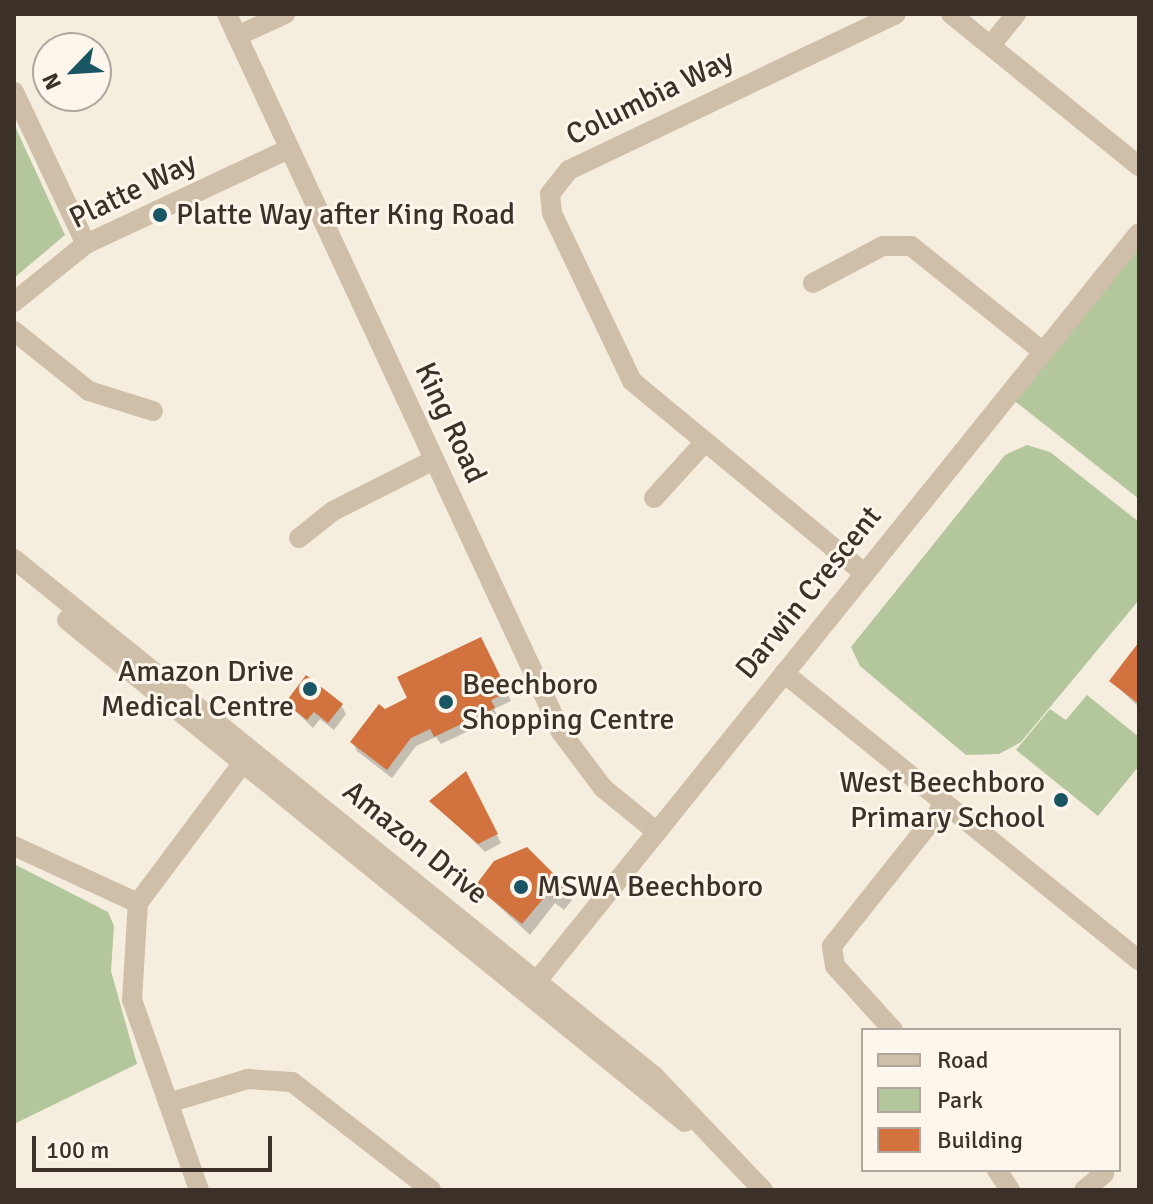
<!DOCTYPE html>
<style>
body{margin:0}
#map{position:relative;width:1153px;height:1204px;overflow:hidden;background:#f5edde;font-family:Signika,sans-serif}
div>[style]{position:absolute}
.green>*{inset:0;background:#b4c69c}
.shadow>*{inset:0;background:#0003}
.building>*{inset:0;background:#d2733f}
.minor>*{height:20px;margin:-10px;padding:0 10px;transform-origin:10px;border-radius:10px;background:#cfbea8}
.dots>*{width:22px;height:22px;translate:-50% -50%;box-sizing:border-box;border:4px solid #fcf6ec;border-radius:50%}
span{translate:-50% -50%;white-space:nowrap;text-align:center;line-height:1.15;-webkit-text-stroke:6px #fcf6ec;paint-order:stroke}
.street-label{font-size:30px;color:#3c3129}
.poi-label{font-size:30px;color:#3c3129}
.left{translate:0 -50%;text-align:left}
.right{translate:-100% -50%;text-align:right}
.frame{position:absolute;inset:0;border:16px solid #3c3129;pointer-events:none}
.legend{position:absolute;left:861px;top:1028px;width:260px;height:144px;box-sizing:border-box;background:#fcf6ec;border:2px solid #afa79e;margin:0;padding:10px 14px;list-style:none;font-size:24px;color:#3c3129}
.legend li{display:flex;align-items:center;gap:16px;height:40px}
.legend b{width:40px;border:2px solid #afa79e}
.north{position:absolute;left:32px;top:32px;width:80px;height:80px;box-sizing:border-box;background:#fcf6ec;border:2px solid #afa79e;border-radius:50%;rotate:245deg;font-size:22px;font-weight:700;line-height:32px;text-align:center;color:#3c3129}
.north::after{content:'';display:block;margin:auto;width:28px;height:36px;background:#195562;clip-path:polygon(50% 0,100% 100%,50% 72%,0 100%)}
.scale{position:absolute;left:32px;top:1136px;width:240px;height:36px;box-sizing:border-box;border:4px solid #3c3129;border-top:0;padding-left:10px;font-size:24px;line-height:28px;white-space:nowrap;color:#3c3129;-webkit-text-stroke:6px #fcf6ec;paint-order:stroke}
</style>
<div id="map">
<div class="green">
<i style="clip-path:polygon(14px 124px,65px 235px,14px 278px)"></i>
<i style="clip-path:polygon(1139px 231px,1139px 499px,1007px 395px)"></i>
<i style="clip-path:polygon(1027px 445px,1050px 452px,1139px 522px,1139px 600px,1021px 742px,999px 754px,966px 755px,860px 666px,851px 647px,1005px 455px)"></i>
<i style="clip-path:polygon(1087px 695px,1139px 737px,1139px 766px,1098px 816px,1016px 750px,1050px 709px,1066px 720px)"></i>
<i style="clip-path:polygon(14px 864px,108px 912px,114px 926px,111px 971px,137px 1064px,14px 1124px)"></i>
</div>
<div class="shadow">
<i style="clip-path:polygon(1139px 646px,1139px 707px,1111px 681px)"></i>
<i style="clip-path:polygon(485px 648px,511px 701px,494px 709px,498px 717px,441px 744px,436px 737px,416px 746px,392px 778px,357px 751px,353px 742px,385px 711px)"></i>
<i style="clip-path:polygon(287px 703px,341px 705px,346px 714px,334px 730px,320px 719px,313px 728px)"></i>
<i style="clip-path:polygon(470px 782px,501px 843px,485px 852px,432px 801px)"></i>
<i style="clip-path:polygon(477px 886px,565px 889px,572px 900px,564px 910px,555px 903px,530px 935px)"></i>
</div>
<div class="building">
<i style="clip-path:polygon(481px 637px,508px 692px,491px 700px,495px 708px,434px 737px,430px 729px,411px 738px,387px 770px,350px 742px,379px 704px,385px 709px,407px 698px,397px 677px)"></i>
<i style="clip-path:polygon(1139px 642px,1139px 704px,1109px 681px)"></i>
<i style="clip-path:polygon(306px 675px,343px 704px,328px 723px,314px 712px,307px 720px,285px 703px)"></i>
<i style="clip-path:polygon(466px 771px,498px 834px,478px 844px,429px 801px)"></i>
<i style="clip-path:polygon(527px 847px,567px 887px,556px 900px,548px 893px,522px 924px,475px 886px,494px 861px)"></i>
</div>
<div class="minor">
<i style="left:227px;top:14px;width:792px;rotate:65.05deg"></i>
<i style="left:561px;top:732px;width:70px;rotate:53.1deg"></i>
<i style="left:603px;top:788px;width:68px;rotate:39.1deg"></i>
<i style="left:951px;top:14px;width:242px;rotate:39deg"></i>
<i style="left:237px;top:36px;width:53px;rotate:-24.6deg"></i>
<i style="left:991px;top:45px;width:40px;rotate:-51deg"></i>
<i style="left:14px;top:92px;width:168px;rotate:64.7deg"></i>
<i style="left:813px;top:283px;width:79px;rotate:-27.9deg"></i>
<i style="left:883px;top:246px;width:28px"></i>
<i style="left:911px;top:246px;width:168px;rotate:38.7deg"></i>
<i style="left:14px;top:302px;width:92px;rotate:-38.9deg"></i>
<i style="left:86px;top:244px;width:224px;rotate:-25.1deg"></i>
<i style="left:14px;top:331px;width:96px;rotate:38.7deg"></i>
<i style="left:89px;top:391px;width:67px;rotate:17.4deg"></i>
<i style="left:654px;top:498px;width:72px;rotate:-47.8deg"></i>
<i style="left:299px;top:538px;width:43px;rotate:-38.5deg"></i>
<i style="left:333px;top:511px;width:113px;rotate:-26.8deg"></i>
<i style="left:14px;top:559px;width:823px;rotate:38.93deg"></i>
<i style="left:654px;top:1076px;width:158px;rotate:46.3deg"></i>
<i style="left:864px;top:573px;width:301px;rotate:-140.4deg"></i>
<i style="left:632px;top:381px;width:186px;rotate:-115.5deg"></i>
<i style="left:552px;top:213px;width:19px;rotate:-96deg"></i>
<i style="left:550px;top:194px;width:31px;rotate:-52deg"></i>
<i style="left:569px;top:170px;width:362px;rotate:-25.5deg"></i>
<i style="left:67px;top:620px;width:796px;rotate:39.09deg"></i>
<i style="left:784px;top:673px;width:457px;rotate:39deg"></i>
<i style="left:14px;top:846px;width:136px;rotate:24.7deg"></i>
<i style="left:528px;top:992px;width:974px;rotate:-51.17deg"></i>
<i style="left:893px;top:1030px;width:86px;rotate:-132.2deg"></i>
<i style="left:835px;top:966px;width:20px;rotate:-99deg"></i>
<i style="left:832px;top:946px;width:181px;rotate:-51.5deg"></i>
<i style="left:168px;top:1103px;width:84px;rotate:-16.7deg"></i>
<i style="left:248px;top:1079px;width:44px;rotate:3.9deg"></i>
<i style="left:292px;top:1082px;width:176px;rotate:37.8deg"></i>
<i style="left:997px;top:1170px;width:24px;rotate:57deg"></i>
<i style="left:199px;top:1190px;width:201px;rotate:-109.4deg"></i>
<i style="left:132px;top:1000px;width:97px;rotate:-86.5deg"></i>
<i style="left:138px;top:903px;width:189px;rotate:-53.2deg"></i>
<i style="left:1084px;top:1190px;width:26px;rotate:-39deg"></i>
</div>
<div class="dots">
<i style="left:160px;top:215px;background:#195562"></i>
<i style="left:310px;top:689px;background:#195562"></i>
<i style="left:446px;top:702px;background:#195562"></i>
<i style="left:1061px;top:800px;background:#195562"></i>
<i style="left:521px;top:887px;background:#195562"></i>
</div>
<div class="street-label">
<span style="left:650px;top:98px;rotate:-26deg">Columbia Way</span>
<span style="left:133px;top:191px;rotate:-26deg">Platte Way</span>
<span style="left:450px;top:423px;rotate:65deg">King Road</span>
<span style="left:809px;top:593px;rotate:-51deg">Darwin Crescent</span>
<span style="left:415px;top:843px;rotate:39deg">Amazon Drive</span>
</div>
<div class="poi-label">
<span class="left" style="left:176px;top:215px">Platte Way after King Road</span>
<span class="right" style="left:294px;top:689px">Amazon Drive<br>Medical Centre</span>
<span class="left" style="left:462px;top:702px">Beechboro<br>Shopping Centre</span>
<span class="right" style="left:1045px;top:800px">West Beechboro<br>Primary School</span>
<span class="left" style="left:537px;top:887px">MSWA Beechboro</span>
</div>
<div class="frame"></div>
<ul class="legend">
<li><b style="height:10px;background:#cfbea8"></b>Road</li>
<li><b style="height:22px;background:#b4c69c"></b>Park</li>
<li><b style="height:22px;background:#d2733f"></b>Building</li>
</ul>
<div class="north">N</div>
<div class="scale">100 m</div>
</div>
